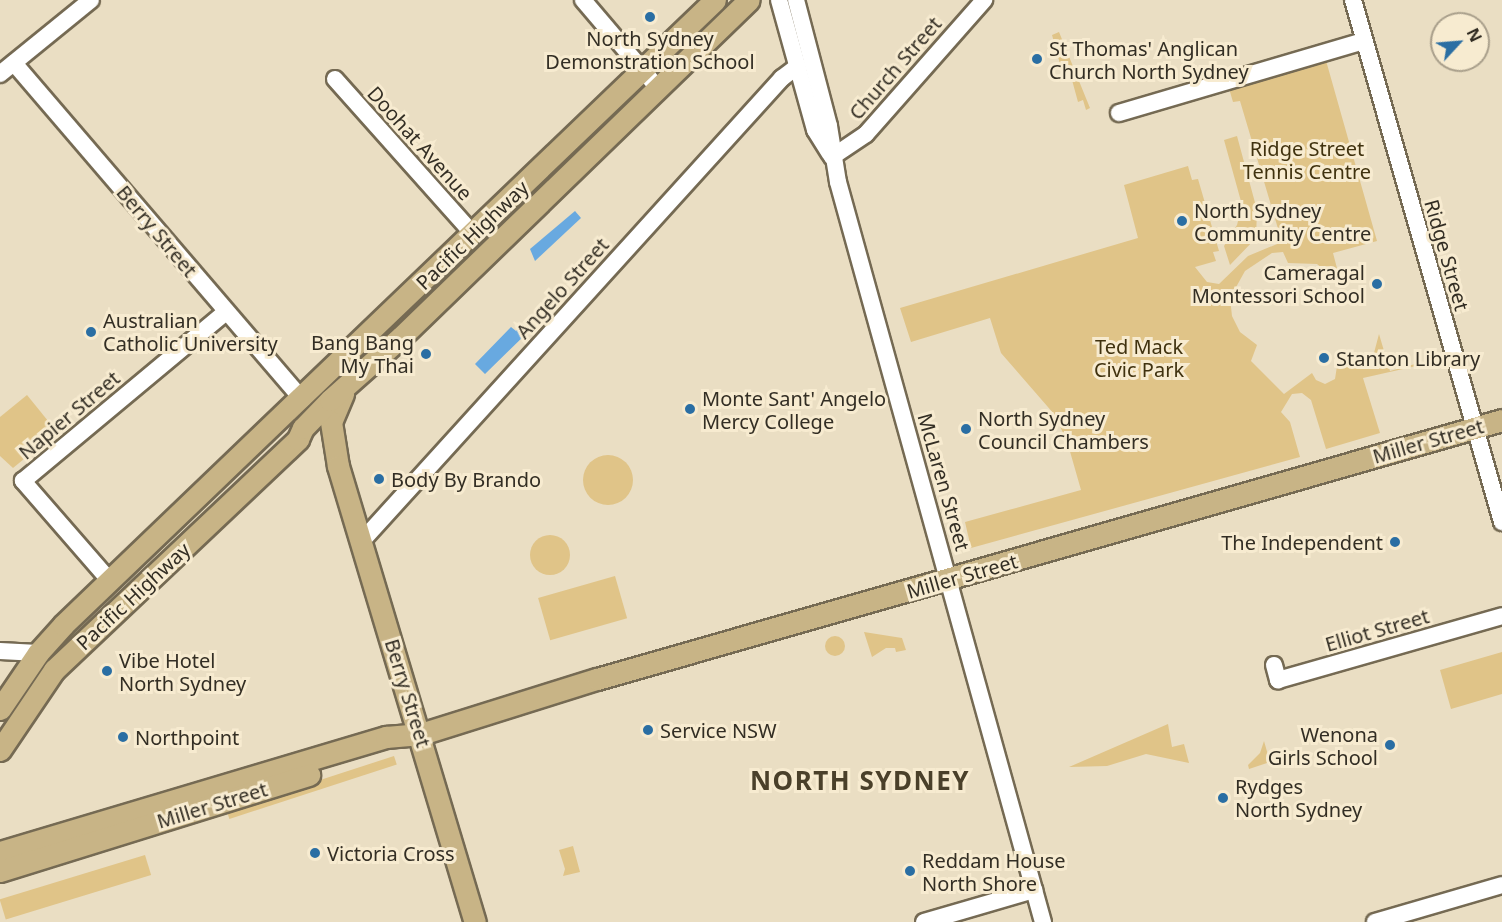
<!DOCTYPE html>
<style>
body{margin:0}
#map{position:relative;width:1502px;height:922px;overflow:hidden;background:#eadec3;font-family:"Noto Sans",sans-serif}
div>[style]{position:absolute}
.green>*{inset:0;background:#e0c488;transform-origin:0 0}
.round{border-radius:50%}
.water>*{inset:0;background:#68a9e0}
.roads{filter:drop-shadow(2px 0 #756a53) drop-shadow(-2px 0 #756a53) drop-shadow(0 2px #756a53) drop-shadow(0 -2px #756a53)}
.minor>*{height:16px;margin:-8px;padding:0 8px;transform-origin:8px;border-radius:8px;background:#fff}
.major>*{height:21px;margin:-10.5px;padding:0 10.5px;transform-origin:10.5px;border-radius:10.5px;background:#c8b486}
.dots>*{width:16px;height:16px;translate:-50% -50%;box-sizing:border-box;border:3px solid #f7ebd0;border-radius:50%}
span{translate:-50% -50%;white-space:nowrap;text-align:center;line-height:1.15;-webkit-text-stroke:6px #f7ebd0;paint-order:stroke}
.poi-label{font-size:20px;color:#332e24}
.left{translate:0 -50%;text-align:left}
.right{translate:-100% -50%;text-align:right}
.street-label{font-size:20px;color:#332e24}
.park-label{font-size:20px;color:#40320f}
.district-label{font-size:26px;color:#4a402a;font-weight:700;letter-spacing:1.5px}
.north{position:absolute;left:1430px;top:12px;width:60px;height:60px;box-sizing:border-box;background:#f7ebd0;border:2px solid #a99f8b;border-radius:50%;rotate:64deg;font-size:16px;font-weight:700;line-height:24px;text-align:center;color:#332e24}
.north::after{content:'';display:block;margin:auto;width:21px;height:27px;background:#2a6ea3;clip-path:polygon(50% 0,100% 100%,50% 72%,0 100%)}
</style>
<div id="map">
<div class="green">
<i style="clip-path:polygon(1059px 32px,1090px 108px,1086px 110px,1083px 100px,1078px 102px,1072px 80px,1065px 82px,1052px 35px)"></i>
<i style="clip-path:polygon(1325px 57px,1377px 241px,1333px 253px,1338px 272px,1329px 274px,1317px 264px,1288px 263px,1283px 252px,1272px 253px,1245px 271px,1235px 289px,1229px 289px,1232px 316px,1240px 332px,1257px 345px,1251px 361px,1284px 394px,1312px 373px,1316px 380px,1325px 384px,1335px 379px,1337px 366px,1370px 368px,1379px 334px,1390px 371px,1433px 359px,1434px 362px,1363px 378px,1380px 433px,1326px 449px,1311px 400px,1302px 393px,1292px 394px,1281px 412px,1290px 422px,1300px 457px,971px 548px,965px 522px,1081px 490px,1067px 441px,1054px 414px,1001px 353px,990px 318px,911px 342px,900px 308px,1138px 238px,1124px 185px,1188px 166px,1192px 180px,1198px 179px,1219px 251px,1213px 252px,1216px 261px,1195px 267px,1207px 282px,1219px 284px,1248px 256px,1282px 242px,1240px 101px,1233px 102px,1228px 85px)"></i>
<i style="clip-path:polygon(1237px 136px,1257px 210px,1256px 238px,1230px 265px,1224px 246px,1237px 225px,1242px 205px,1224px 140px)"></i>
<i style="clip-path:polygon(27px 395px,57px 432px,13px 468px,0 456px,0 417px)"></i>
<i class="round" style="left:583px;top:455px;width:50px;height:50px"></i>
<i class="round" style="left:530px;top:535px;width:40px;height:40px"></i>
<i style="left:615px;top:576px;width:44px;height:80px;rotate:74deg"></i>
<i style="clip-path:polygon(864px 632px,902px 638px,906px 650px,896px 652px,895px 648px,886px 648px,872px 657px)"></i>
<i class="round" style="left:825px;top:636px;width:20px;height:20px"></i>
<i style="clip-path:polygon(1502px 652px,1502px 694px,1451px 709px,1440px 670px)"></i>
<i style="clip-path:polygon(1168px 724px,1172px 747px,1184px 744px,1189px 763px,1146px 754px,1107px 766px,1069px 767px)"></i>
<i style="clip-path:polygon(1264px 741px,1270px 762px,1249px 769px,1248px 765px,1260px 753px)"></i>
<i style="left:394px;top:756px;width:9px;height:176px;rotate:72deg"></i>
<i style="clip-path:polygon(573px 846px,580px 872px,563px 876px,565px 869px,559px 850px)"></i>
<i style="left:145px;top:855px;width:21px;height:152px;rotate:73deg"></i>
</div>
<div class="water">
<i style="clip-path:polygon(575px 211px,581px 218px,535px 261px,530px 249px)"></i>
<i style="clip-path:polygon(523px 324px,529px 331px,485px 374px,475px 364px,511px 327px,516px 331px)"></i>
</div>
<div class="roads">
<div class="minor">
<i style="left:583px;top:0;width:114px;rotate:49.6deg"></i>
<i style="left:779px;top:0;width:135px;rotate:74.5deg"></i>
<i style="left:815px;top:130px;width:28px;rotate:58deg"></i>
<i style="left:796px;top:0;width:130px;rotate:75.3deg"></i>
<i style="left:829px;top:126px;width:57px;rotate:80.9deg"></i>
<i style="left:838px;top:182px;width:768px;rotate:74.52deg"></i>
<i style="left:1353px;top:0;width:543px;rotate:74.07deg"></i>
<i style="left:14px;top:63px;width:443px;rotate:49.4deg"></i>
<i style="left:0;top:74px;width:117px;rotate:-39.1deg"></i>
<i style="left:335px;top:79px;width:208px;rotate:48.3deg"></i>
<i style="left:1119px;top:113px;width:255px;rotate:-16.4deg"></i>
<i style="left:832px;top:157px;width:41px;rotate:-34.1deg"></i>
<i style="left:866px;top:134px;width:179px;rotate:-48.6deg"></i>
<i style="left:361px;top:542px;width:627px;rotate:-47.78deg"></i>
<i style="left:782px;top:78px;width:20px;rotate:-37deg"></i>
<i style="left:110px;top:581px;width:133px;rotate:-131deg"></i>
<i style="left:23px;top:481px;width:264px;rotate:-39.8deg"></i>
<i style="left:0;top:651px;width:38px;rotate:3deg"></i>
<i style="left:1274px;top:665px;width:16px;rotate:75deg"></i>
<i style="left:1278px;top:680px;width:233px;rotate:-15.9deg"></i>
<i style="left:924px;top:922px;width:115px;rotate:-16.2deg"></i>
<i style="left:1375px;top:922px;width:132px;rotate:-16.2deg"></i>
</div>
<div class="major">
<i style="left:343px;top:394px;width:30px;rotate:113deg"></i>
<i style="left:331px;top:422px;width:45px;rotate:81deg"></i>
<i style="left:338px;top:466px;width:476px;rotate:73.3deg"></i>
<i style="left:0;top:709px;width:68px;rotate:-55.8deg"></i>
<i style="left:38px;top:653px;width:38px;rotate:-48deg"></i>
<i style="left:63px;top:625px;width:903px;rotate:-43.79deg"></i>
<i style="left:0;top:750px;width:97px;rotate:-56deg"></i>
<i style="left:54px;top:670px;width:336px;rotate:-43.4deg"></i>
<i style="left:298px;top:439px;width:12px;rotate:-66deg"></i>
<i style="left:303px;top:428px;width:39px;rotate:-46deg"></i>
<i style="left:330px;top:400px;width:95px;rotate:-41.6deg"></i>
<i style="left:401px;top:337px;width:484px;rotate:-44.1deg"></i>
<i style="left:0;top:852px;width:403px;rotate:-16.6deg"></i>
<i style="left:386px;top:737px;width:35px;rotate:-5deg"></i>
<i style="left:421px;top:734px;width:184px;rotate:-17.4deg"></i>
<i style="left:597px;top:679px;width:941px;rotate:-15.97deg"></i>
<i style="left:0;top:871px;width:324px;rotate:-17.3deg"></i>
</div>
</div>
<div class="dots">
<i style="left:650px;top:17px;background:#2a6ea3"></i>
<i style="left:1037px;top:59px;background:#2a6ea3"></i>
<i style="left:1182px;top:221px;background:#2a6ea3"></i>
<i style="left:1377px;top:284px;background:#2a6ea3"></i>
<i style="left:91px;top:332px;background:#2a6ea3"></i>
<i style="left:426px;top:354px;background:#2a6ea3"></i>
<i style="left:1324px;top:358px;background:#2a6ea3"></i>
<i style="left:690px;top:409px;background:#2a6ea3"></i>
<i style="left:966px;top:429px;background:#2a6ea3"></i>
<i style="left:379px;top:479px;background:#2a6ea3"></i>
<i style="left:1395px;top:542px;background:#2a6ea3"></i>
<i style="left:107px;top:671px;background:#2a6ea3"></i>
<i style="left:648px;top:730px;background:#2a6ea3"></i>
<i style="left:123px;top:737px;background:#2a6ea3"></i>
<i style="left:1390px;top:745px;background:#2a6ea3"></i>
<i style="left:1223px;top:798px;background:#2a6ea3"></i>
<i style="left:315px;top:853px;background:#2a6ea3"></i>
<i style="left:910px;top:871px;background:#2a6ea3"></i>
</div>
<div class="poi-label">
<span style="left:650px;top:50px">North Sydney<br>Demonstration School</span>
<span class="left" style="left:1049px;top:60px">St Thomas' Anglican<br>Church North Sydney</span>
<span class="left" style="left:1194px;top:222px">North Sydney<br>Community Centre</span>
<span class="right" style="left:1365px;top:284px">Cameragal<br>Montessori School</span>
<span class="left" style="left:103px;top:332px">Australian<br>Catholic University</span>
<span class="right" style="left:414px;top:354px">Bang Bang<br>My Thai</span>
<span class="left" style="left:1336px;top:358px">Stanton Library</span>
<span class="left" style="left:702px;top:410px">Monte Sant' Angelo<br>Mercy College</span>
<span class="left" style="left:978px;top:430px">North Sydney<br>Council Chambers</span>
<span class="left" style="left:391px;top:479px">Body By Brando</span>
<span class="right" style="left:1383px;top:542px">The Independent</span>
<span class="left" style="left:119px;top:672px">Vibe Hotel<br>North Sydney</span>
<span class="left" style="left:660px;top:730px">Service NSW</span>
<span class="right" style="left:1378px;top:746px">Wenona<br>Girls School</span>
<span class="left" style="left:135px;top:737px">Northpoint</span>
<span class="left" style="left:1235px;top:798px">Rydges<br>North Sydney</span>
<span class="left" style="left:327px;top:853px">Victoria Cross</span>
<span class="left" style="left:922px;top:872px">Reddam House<br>North Shore</span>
</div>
<div class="street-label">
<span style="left:895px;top:68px;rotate:-49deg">Church Street</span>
<span style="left:420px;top:143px;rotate:48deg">Doohat Avenue</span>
<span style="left:157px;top:231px;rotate:50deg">Berry Street</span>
<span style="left:472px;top:235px;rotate:-44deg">Pacific Highway</span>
<span style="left:1447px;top:255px;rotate:74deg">Ridge Street</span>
<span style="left:562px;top:288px;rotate:-48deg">Angelo Street</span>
<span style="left:69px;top:415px;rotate:-40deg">Napier Street</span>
<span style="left:1428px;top:441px;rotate:-16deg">Miller Street</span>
<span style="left:944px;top:482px;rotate:74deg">McLaren Street</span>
<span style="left:962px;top:576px;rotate:-16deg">Miller Street</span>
<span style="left:133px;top:596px;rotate:-43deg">Pacific Highway</span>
<span style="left:1377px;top:630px;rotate:-16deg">Elliot Street</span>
<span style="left:408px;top:693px;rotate:73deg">Berry Street</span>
<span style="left:212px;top:805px;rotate:-17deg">Miller Street</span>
</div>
<div class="park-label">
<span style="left:1307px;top:160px">Ridge Street<br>Tennis Centre</span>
<span style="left:1139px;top:358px">Ted Mack<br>Civic Park</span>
</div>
<div class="district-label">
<span style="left:860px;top:781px">NORTH SYDNEY</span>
</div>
<div class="north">N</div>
</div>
